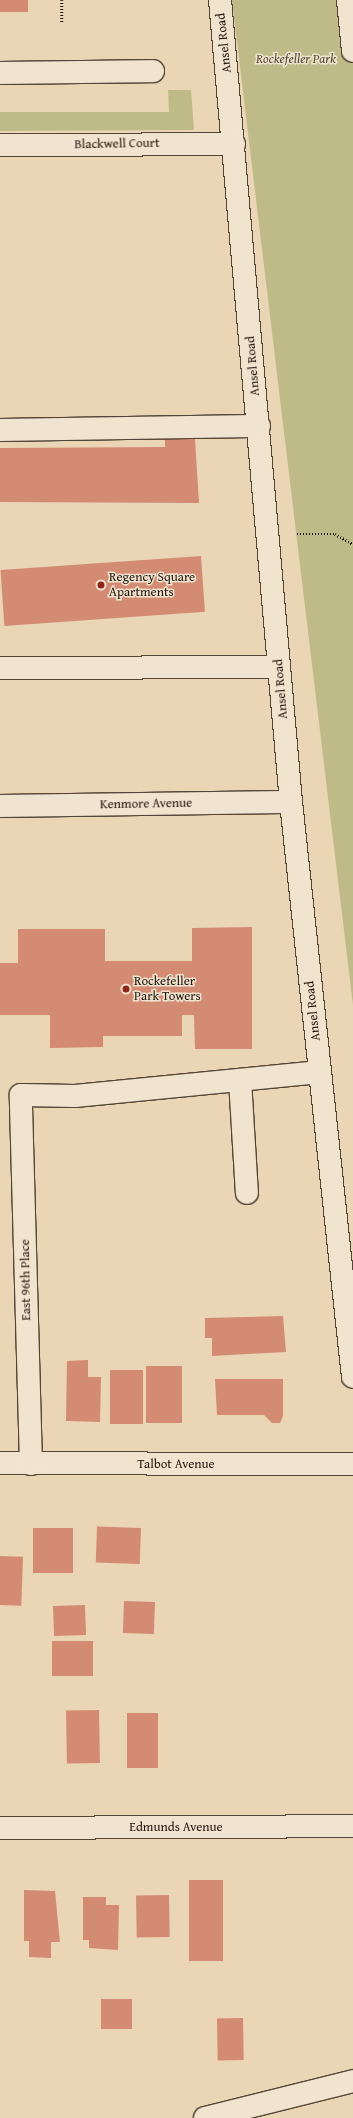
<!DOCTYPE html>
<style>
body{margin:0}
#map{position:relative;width:353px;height:2118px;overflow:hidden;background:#ead5b5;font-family:"Gentium Book Plus",serif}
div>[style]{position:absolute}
.green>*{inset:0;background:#bfbb88}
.building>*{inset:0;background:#d48b74;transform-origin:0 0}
.path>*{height:2.5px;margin-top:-1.25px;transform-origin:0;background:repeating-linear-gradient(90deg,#21150d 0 1px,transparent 0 3px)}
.roads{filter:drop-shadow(1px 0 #534537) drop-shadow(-1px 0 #534537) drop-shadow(0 1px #534537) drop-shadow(0 -1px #534537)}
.minor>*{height:22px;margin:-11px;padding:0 11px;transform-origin:11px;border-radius:11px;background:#f1e4cf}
.dots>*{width:11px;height:11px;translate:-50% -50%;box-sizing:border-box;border:2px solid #f1e4cf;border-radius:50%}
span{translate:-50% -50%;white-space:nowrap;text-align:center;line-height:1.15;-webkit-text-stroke:3px #f1e4cf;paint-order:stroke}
.street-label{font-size:13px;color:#21150d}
.park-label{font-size:13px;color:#504732;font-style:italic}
.poi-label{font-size:13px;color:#21150d}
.left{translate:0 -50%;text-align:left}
</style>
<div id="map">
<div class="green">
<i style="clip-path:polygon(232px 0,353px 0,353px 1005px)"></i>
<i style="clip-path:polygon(168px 90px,191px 90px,194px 130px,0 131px,0 112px,169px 112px)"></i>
</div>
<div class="building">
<i style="left:0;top:0;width:28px;height:12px"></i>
<i style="clip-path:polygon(165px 439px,195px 439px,199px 503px,0 502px,0 448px,165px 447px)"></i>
<i style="left:201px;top:556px;width:56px;height:201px;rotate:86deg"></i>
<i style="clip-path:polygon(252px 927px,252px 1049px,195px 1049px,194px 1015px,182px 1015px,182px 1036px,103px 1036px,103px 1047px,50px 1048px,50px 1015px,0 1015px,0 963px,18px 963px,18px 929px,105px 929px,105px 961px,192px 961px,192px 928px)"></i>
<i style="clip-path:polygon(283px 1316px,286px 1352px,212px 1356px,212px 1338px,205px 1338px,205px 1318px)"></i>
<i style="clip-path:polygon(88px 1360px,88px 1377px,101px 1377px,100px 1422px,66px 1421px,67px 1361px)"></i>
<i style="left:146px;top:1366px;width:36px;height:57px"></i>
<i style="left:110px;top:1370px;width:33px;height:54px"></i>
<i style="clip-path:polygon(215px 1379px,283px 1379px,283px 1416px,280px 1423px,272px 1423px,264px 1415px,217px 1415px)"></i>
<i style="left:33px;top:1528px;width:40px;height:45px"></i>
<i style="left:141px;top:1528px;width:36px;height:44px;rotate:92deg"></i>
<i style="left:0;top:1556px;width:23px;height:49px;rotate:2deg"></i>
<i style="left:155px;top:1602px;width:32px;height:31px;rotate:92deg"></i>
<i style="left:85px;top:1605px;width:30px;height:32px;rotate:88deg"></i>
<i style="left:93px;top:1641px;width:35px;height:41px;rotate:90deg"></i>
<i style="left:99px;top:1710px;width:53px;height:33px;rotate:89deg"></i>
<i style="left:127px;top:1713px;width:31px;height:55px"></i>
<i style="left:189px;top:1880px;width:34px;height:81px"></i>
<i style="clip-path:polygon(24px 1890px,55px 1891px,60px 1942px,51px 1942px,51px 1958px,29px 1957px,29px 1941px,24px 1941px)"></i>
<i style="left:169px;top:1895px;width:42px;height:33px;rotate:89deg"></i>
<i style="clip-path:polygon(83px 1897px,106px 1897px,106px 1905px,119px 1905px,118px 1950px,89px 1948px,89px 1940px,83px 1940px)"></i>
<i style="left:132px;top:1999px;width:30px;height:31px;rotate:90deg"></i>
<i style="left:243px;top:2018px;width:42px;height:26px;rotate:89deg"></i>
</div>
<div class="path">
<i style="left:62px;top:0;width:23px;rotate:90deg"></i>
<i style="left:297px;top:534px;width:38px"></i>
<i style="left:335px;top:534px;width:21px;rotate:29deg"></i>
</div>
<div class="roads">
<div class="minor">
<i style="left:220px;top:0;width:805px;rotate:84.94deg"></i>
<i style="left:291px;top:802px;width:578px;rotate:83.85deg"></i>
<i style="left:348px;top:0;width:51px;rotate:84.4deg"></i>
<i style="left:0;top:73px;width:153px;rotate:-0.7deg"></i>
<i style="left:0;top:145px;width:234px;rotate:-0.2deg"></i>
<i style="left:0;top:430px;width:259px;rotate:-0.9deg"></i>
<i style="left:0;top:668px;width:279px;rotate:-0.2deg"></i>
<i style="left:0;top:806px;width:291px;rotate:-0.8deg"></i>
<i style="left:240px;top:1080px;width:113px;rotate:86.5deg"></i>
<i style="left:0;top:1463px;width:353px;rotate:0.2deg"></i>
<i style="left:31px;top:1464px;width:369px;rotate:-91.6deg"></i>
<i style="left:21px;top:1095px;width:54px;rotate:1.1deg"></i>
<i style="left:75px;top:1096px;width:246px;rotate:-5.6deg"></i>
<i style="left:0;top:1828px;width:353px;rotate:-0.3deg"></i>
<i style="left:205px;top:2118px;width:153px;rotate:-14deg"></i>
</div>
</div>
<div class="dots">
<i style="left:101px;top:585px;background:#8f2418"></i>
<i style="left:126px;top:989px;background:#8f2418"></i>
</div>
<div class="street-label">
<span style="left:224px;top:43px;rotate:-96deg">Ansel Road</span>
<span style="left:117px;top:144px;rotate:-1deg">Blackwell Court</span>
<span style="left:253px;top:366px;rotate:-95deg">Ansel Road</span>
<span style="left:281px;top:689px;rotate:-95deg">Ansel Road</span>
<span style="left:146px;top:804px;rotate:-1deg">Kenmore Avenue</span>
<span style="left:313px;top:1011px;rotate:-96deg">Ansel Road</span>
<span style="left:26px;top:1280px;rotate:-91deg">East 96th Place</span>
<span style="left:176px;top:1464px">Talbot Avenue</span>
<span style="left:176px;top:1827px">Edmunds Avenue</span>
</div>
<div class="park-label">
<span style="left:296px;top:59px">Rockefeller Park</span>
</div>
<div class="poi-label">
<span class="left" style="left:109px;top:585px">Regency Square<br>Apartments</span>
<span class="left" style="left:134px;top:989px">Rockefeller<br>Park Towers</span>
</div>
</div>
